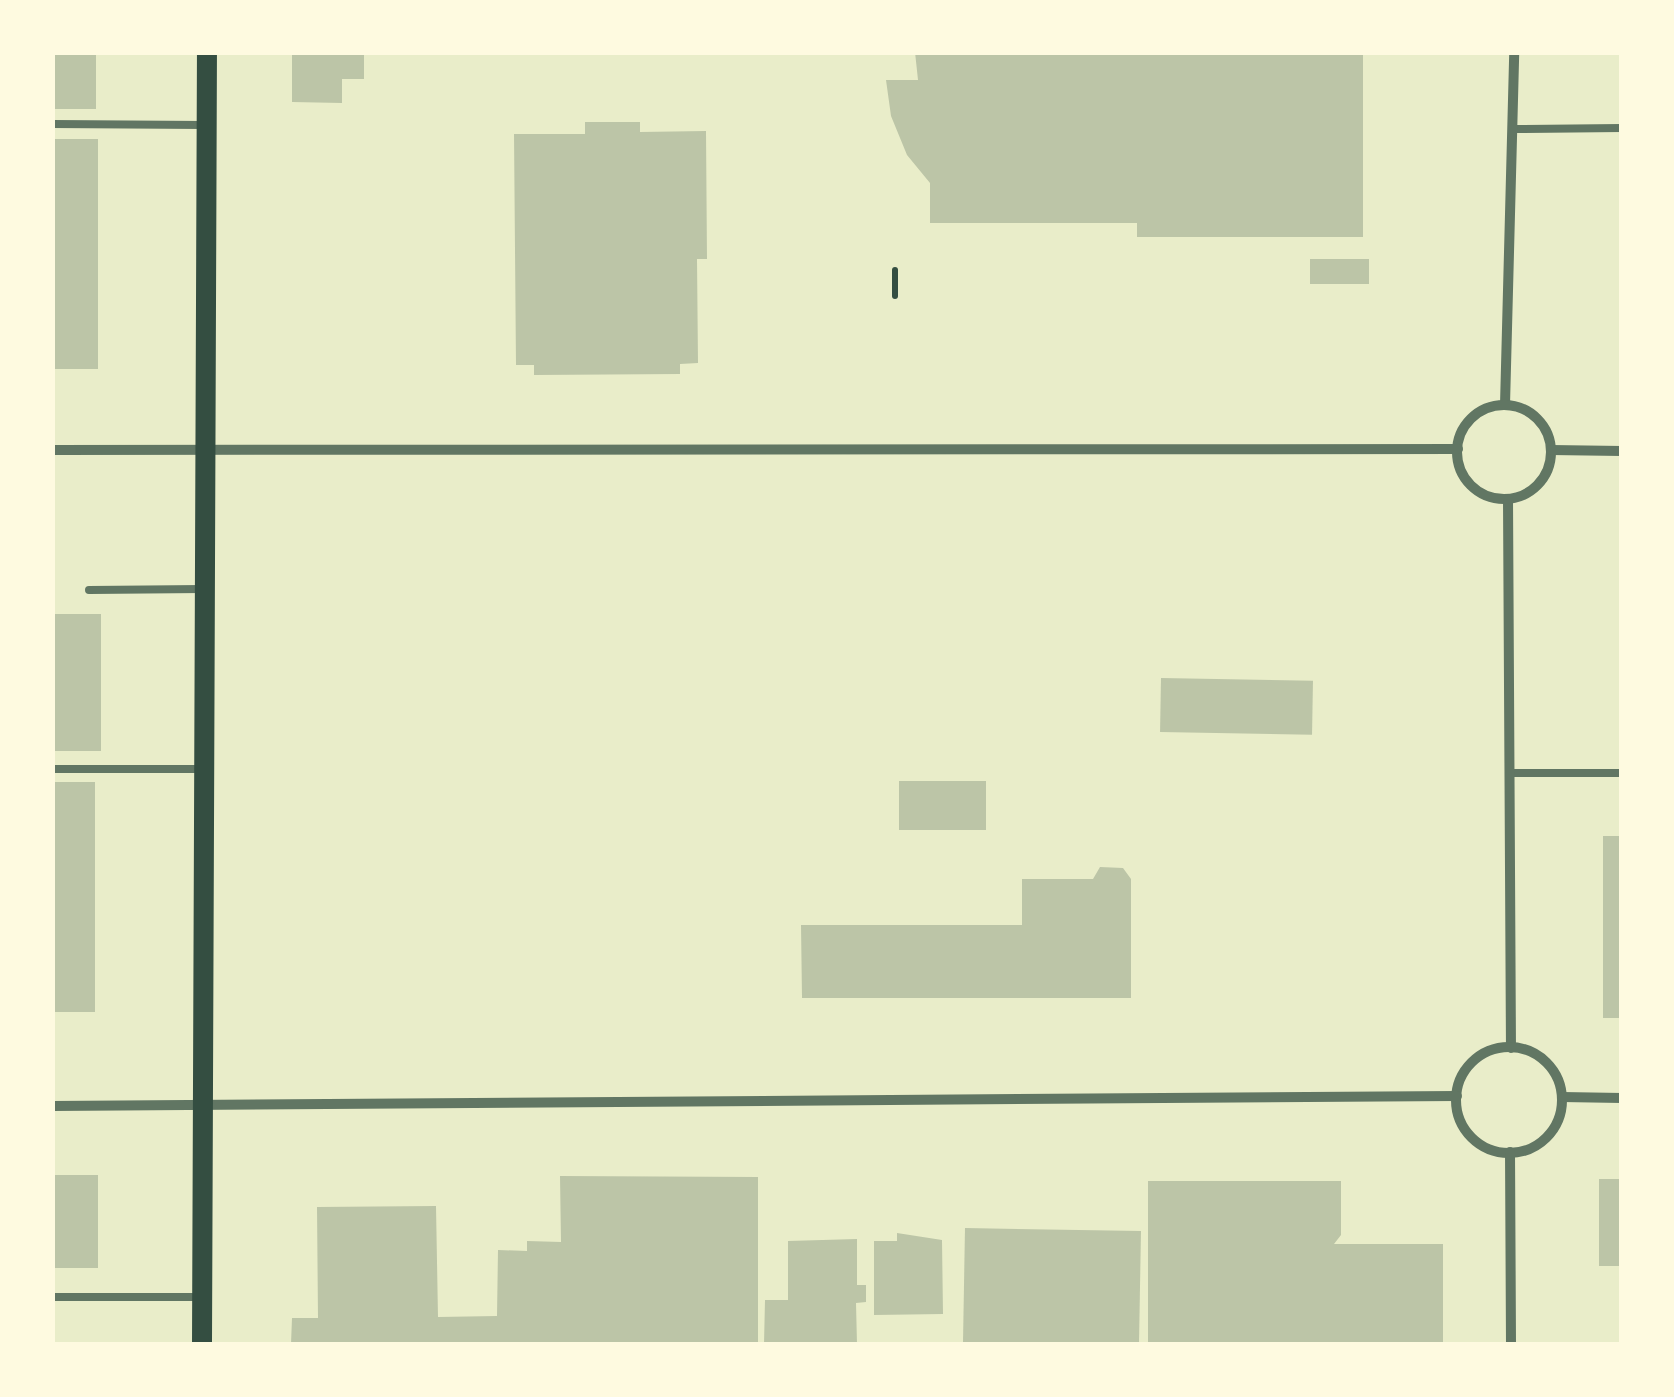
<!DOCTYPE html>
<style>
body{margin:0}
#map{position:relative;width:1674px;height:1397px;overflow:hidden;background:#e9edc9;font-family:Bitter,serif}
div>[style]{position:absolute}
.building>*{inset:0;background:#bcc5a7;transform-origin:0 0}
.path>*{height:6px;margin:-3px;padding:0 3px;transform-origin:3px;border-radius:3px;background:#344e41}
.service>*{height:8px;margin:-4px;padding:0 4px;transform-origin:4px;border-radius:4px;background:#617663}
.minor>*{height:10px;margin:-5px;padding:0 5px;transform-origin:5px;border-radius:5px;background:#617663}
.minor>.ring{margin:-5px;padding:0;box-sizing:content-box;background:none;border:10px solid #617663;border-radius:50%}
.secondary>*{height:20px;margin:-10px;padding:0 10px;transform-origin:10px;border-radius:10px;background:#344e41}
span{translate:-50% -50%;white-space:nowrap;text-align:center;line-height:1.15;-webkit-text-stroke:9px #fefae0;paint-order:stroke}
.frame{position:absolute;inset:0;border:55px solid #fefae0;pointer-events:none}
</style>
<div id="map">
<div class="building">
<i style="left:52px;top:52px;width:44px;height:57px"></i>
<i style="clip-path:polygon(292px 52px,364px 52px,364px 79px,342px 79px,342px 103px,292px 102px)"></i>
<i style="clip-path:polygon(915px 52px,1363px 52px,1363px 237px,1137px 237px,1137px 223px,930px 223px,930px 183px,907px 155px,891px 116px,886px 80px,918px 80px)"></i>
<i style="clip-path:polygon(585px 122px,640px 122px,640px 132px,706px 131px,707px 259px,697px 259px,698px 363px,680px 364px,680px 374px,534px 375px,534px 365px,516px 365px,514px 134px,585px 134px)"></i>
<i style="left:52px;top:139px;width:46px;height:230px"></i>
<i style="left:1310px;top:259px;width:59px;height:25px"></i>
<i style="left:52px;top:614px;width:49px;height:137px"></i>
<i style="left:1161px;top:678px;width:152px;height:54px;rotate:1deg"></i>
<i style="left:899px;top:781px;width:87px;height:49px"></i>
<i style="left:52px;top:782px;width:43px;height:230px"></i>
<i style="left:1603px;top:836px;width:19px;height:182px"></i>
<i style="clip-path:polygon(1100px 867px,1123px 868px,1131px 879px,1131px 998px,802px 998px,801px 925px,1022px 925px,1022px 879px,1093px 879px)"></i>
<i style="left:52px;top:1175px;width:46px;height:93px"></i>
<i style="clip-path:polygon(560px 1176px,758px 1177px,758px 1344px,291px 1344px,292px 1318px,318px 1318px,317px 1207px,436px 1206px,438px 1317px,497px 1316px,498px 1250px,527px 1251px,527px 1241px,561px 1242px)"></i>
<i style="left:1599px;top:1179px;width:23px;height:87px"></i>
<i style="clip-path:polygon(1148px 1181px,1341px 1181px,1341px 1235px,1334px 1244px,1443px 1244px,1443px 1344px,1148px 1344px)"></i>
<i style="left:965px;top:1228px;width:176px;height:116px;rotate:1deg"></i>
<i style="clip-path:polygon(897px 1233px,942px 1240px,943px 1314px,874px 1315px,874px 1241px,897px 1241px)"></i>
<i style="clip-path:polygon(857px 1239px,857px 1285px,866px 1285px,866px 1302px,856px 1303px,857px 1344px,764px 1344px,765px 1300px,788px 1300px,788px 1241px)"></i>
</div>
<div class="path">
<i style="left:895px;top:270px;width:26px;rotate:90deg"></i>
</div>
<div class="service">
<i style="left:52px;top:124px;width:151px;rotate:0.4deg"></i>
<i style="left:1513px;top:129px;width:109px;rotate:-0.5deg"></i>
<i style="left:89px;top:590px;width:114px;rotate:-0.5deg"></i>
<i style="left:52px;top:769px;width:151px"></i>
<i style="left:1511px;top:773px;width:111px"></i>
<i style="left:52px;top:1297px;width:146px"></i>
</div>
<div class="minor">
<i style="left:1505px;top:405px;width:353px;rotate:-88.5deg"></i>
<i class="ring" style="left:1457px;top:405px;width:84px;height:84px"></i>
<i style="left:52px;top:450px;width:1406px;rotate:-0.04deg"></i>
<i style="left:1551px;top:450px;width:71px;rotate:0.8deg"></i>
<i style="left:1508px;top:499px;width:549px;rotate:89.69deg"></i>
<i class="ring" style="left:1456px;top:1047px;width:96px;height:96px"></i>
<i style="left:1562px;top:1097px;width:60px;rotate:1deg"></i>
<i style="left:52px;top:1106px;width:1405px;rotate:-0.41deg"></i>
<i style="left:1510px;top:1152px;width:192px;rotate:89.7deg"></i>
</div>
<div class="secondary">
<i style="left:202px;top:1344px;width:1292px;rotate:-89.78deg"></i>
</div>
<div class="frame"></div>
</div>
